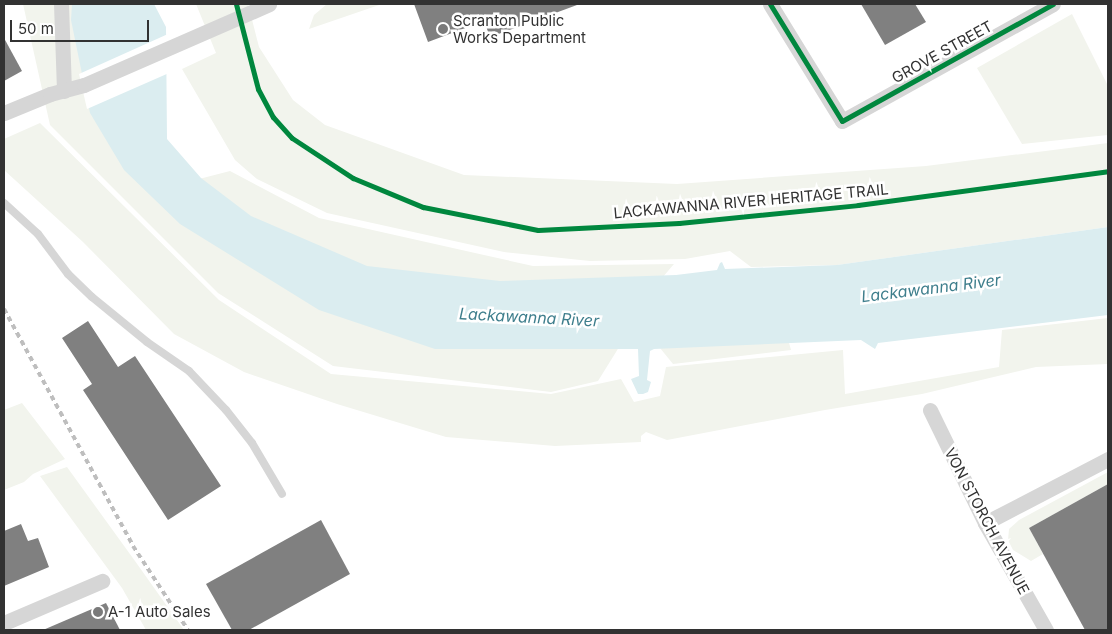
<!DOCTYPE html>
<style>
body{margin:0}
#map{position:relative;width:1112px;height:634px;overflow:hidden;background:#fff;font-family:Inter,sans-serif}
div>[style]{position:absolute}
.green>*{inset:0;background:#f2f4ed}
.water>*{inset:0;background:#dbedf0}
.pier>*{inset:0;background:#fff}
.building>*{inset:0;background:#808080}
.service>*{height:8px;margin:-4px;padding:0 4px;transform-origin:4px;border-radius:4px;background:#d6d6d6}
.minor>*{height:15px;margin:-7.5px;padding:0 7.5px;transform-origin:7.5px;border-radius:7.5px;background:#d6d6d6}
.rail>*{height:4px;margin-top:-2px;transform-origin:0;background:repeating-linear-gradient(90deg,#bebebe 0 5px,transparent 0 9px)}
.cycleway>*{height:5px;margin:-2.5px;padding:0 2.5px;transform-origin:2.5px;border-radius:2.5px;background:#00873e}
.dots>*{width:14px;height:14px;translate:-50% -50%;box-sizing:border-box;border:2px solid #fff;border-radius:50%}
span{translate:-50% -50%;white-space:nowrap;text-align:center;line-height:1.15;-webkit-text-stroke:5px #fff;paint-order:stroke}
.poi-label{font-size:15px;color:#323232}
.left{translate:0 -50%;text-align:left}
.street-label{font-size:15px;color:#323232}
.water-label{font-size:16px;color:#3e7e8c;font-style:italic}
.frame{position:absolute;inset:0;border:5px solid #323232;pointer-events:none}
.scale{position:absolute;left:10px;top:20px;width:139px;height:22px;box-sizing:border-box;border:2px solid #323232;border-top:0;padding-left:6px;font-size:15px;line-height:18px;white-space:nowrap;color:#323232;-webkit-text-stroke:4px #fff;paint-order:stroke}
</style>
<div id="map">
<div class="green">
<i style="clip-path:polygon(23px 4px,92px 4px,172px 186px,230px 171px,319px 218px,533px 266px,674px 264px,662px 278px,598px 381px,551px 392px,333px 366px,218px 293px,50px 125px)"></i>
<i style="clip-path:polygon(196px 4px,248px 4px,259px 47px,293px 100px,325px 125px,464px 175px,677px 184px,926px 166px,1108px 143px,1108px 227px,837px 265px,751px 267px,730px 251px,685px 259px,590px 261px,504px 252px,327px 213px,257px 179px,235px 160px,182px 69px,216px 53px)"></i>
<i style="clip-path:polygon(327px 4px,382px 4px,309px 29px,314px 15px)"></i>
<i style="clip-path:polygon(1072px 14px,1108px 86px,1108px 135px,1022px 144px,977px 68px)"></i>
<i style="clip-path:polygon(40px 123px,219px 300px,331px 374px,551px 394px,621px 379px,634px 402px,660px 396px,666px 367px,843px 350px,845px 394px,999px 367px,1002px 330px,1108px 318px,1108px 364px,1036px 367px,922px 394px,825px 410px,667px 440px,646px 432px,641px 436px,641px 442px,555px 446px,446px 437px,337px 404px,244px 372px,174px 334px,83px 242px,4px 170px,4px 139px)"></i>
<i style="clip-path:polygon(786px 332px,791px 350px,673px 364px,660px 348px)"></i>
<i style="clip-path:polygon(22px 403px,65px 459px,33px 474px,24px 482px,4px 490px,4px 410px)"></i>
<i style="clip-path:polygon(67px 467px,135px 561px,184px 630px,146px 630px,122px 588px,40px 476px)"></i>
<i style="clip-path:polygon(1108px 472px,1108px 484px,1029px 528px,1043px 554px,1031px 561px,1013px 550px,1008px 540px,1009px 529px,1019px 520px)"></i>
</div>
<div class="water">
<i style="clip-path:polygon(72px 4px,154px 4px,166px 27px,167px 139px,201px 178px,251px 216px,367px 266px,500px 281px,676px 275px,717px 270px,720px 263px,722px 262px,725px 269px,837px 265px,1108px 227px,1108px 315px,878px 343px,875px 349px,861px 340px,654px 349px,650px 351px,647px 380px,651px 382px,648px 392px,643px 394px,638px 394px,631px 379px,639px 376px,638px 349px,435px 349px,319px 310px,180px 224px,124px 170px,90px 113px,71px 20px)"></i>
</div>
<div class="pier">
<i style="clip-path:polygon(168px 34px,169px 73px,87px 109px,79px 74px)"></i>
</div>
<div class="building">
<i style="clip-path:polygon(414px 4px,576px 4px,577px 5px,490px 37px,484px 21px,428px 42px)"></i>
<i style="clip-path:polygon(861px 4px,915px 4px,926px 22px,885px 45px)"></i>
<i style="clip-path:polygon(4px 38px,22px 71px,4px 81px)"></i>
<i style="clip-path:polygon(88px 321px,118px 367px,135px 356px,221px 486px,168px 520px,83px 390px,92px 384px,62px 338px)"></i>
<i style="clip-path:polygon(1108px 484px,1108px 630px,1085px 630px,1029px 528px)"></i>
<i style="clip-path:polygon(321px 520px,350px 574px,249px 630px,232px 630px,206px 584px)"></i>
<i style="clip-path:polygon(21px 524px,28px 541px,38px 538px,49px 567px,4px 586px,4px 531px)"></i>
<i style="clip-path:polygon(106px 603px,120px 630px,43px 630px)"></i>
</div>
<div class="service">
<i style="left:4px;top:203px;width:46px;rotate:42.4deg"></i>
<i style="left:38px;top:234px;width:50px;rotate:53.1deg"></i>
<i style="left:68px;top:274px;width:33px;rotate:44deg"></i>
<i style="left:92px;top:297px;width:71px;rotate:39.3deg"></i>
<i style="left:147px;top:342px;width:51px;rotate:34.6deg"></i>
<i style="left:189px;top:371px;width:54px;rotate:46.5deg"></i>
<i style="left:226px;top:410px;width:42px;rotate:51.8deg"></i>
<i style="left:252px;top:443px;width:59px;rotate:59.5deg"></i>
</div>
<div class="minor">
<i style="left:61px;top:4px;width:87px;rotate:88deg"></i>
<i style="left:770px;top:4px;width:137px;rotate:58.4deg"></i>
<i style="left:842px;top:121px;width:241px;rotate:-29deg"></i>
<i style="left:4px;top:113px;width:50px;rotate:-22.4deg"></i>
<i style="left:50px;top:94px;width:35px;rotate:-15deg"></i>
<i style="left:84px;top:85px;width:202px;rotate:-23.6deg"></i>
<i style="left:930px;top:410px;width:126px;rotate:64deg"></i>
<i style="left:985px;top:523px;width:123px;rotate:60.3deg"></i>
<i style="left:985px;top:523px;width:139px;rotate:-27.5deg"></i>
<i style="left:4px;top:623px;width:107px;rotate:-23.2deg"></i>
</div>
<div class="rail">
<i style="left:4px;top:309px;width:270px;rotate:61.4deg"></i>
<i style="left:133px;top:546px;width:100px;rotate:56.8deg"></i>
</div>
<div class="cycleway">
<i style="left:236px;top:4px;width:88px;rotate:75.5deg"></i>
<i style="left:258px;top:89px;width:32px;rotate:62deg"></i>
<i style="left:273px;top:117px;width:28px;rotate:48deg"></i>
<i style="left:292px;top:138px;width:73px;rotate:33.3deg"></i>
<i style="left:353px;top:178px;width:76px;rotate:22.5deg"></i>
<i style="left:423px;top:207px;width:117px;rotate:11.3deg"></i>
<i style="left:538px;top:230px;width:141px;rotate:-2.8deg"></i>
<i style="left:679px;top:223px;width:180px;rotate:-5.7deg"></i>
<i style="left:858px;top:205px;width:252px;rotate:-7.7deg"></i>
<i style="left:770px;top:4px;width:137px;rotate:58.4deg"></i>
<i style="left:842px;top:121px;width:241px;rotate:-29deg"></i>
</div>
<div class="dots">
<i style="left:443px;top:29px;background:#7a7a7a"></i>
<i style="left:98px;top:612px;background:#7a7a7a"></i>
</div>
<div class="poi-label">
<span class="left" style="left:453px;top:29px">Scranton Public<br>Works Department</span>
<span class="left" style="left:108px;top:612px">A-1 Auto Sales</span>
</div>
<div class="street-label">
<span style="left:942px;top:52px;rotate:-29deg">GROVE STREET</span>
<span style="left:751px;top:201px;rotate:-5deg">LACKAWANNA RIVER HERITAGE TRAIL</span>
<span style="left:987px;top:521px;rotate:62deg">VON STORCH AVENUE</span>
</div>
<div class="water-label">
<span style="left:931px;top:288px;rotate:-7deg">Lackawanna River</span>
<span style="left:529px;top:317px;rotate:3deg">Lackawanna River</span>
</div>
<div class="frame"></div>
<div class="scale">50 m</div>
</div>
